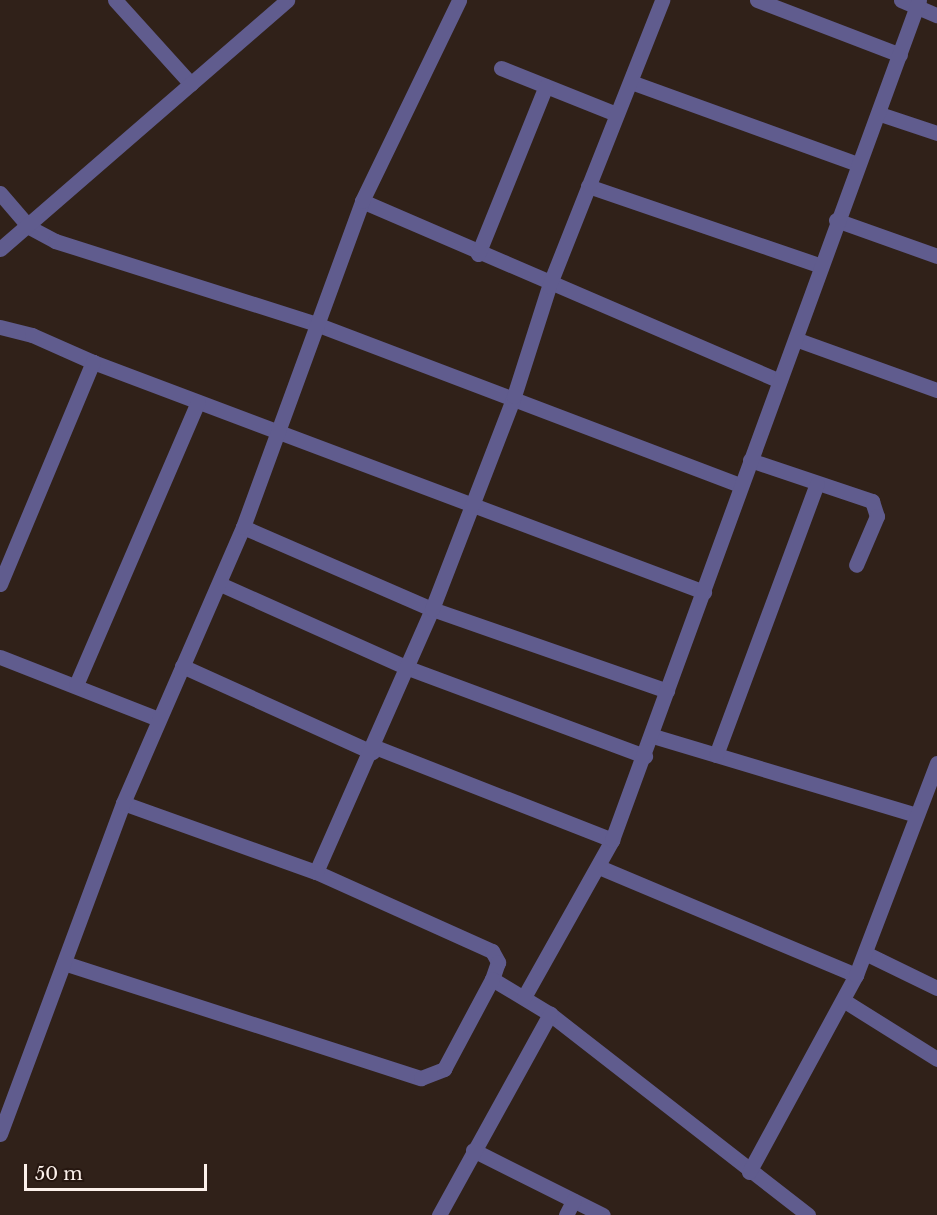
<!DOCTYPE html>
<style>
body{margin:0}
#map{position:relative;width:937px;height:1215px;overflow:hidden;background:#302119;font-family:"Libre Baskerville",serif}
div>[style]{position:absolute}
.minor>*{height:15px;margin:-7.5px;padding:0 7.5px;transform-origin:7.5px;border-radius:7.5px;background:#605c8e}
span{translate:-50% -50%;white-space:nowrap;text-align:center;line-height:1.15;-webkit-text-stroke:4.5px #261710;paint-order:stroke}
.scale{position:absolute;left:24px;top:1164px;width:183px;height:27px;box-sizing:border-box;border:3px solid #fcf1eb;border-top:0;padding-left:8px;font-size:18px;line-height:21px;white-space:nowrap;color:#fcf1eb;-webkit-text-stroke:4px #261710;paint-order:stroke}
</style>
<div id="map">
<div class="minor">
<i style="left:115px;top:0;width:113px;rotate:47.9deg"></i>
<i style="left:757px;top:0;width:153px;rotate:21deg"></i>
<i style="left:901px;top:0;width:39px;rotate:23deg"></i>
<i style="left:501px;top:68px;width:124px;rotate:21.8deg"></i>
<i style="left:631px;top:82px;width:241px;rotate:19.9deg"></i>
<i style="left:880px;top:114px;width:60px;rotate:18.4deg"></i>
<i style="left:588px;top:186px;width:244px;rotate:18.9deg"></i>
<i style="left:0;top:193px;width:45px;rotate:49.5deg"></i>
<i style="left:29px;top:227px;width:30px;rotate:28deg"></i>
<i style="left:55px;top:241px;width:274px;rotate:17.6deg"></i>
<i style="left:316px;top:324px;width:454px;rotate:20.8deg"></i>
<i style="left:362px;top:201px;width:454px;rotate:23.3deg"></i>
<i style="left:836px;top:220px;width:107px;rotate:19.6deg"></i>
<i style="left:0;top:249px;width:380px;rotate:-40.9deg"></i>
<i style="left:478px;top:254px;width:181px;rotate:-68deg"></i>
<i style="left:0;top:327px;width:33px;rotate:14deg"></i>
<i style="left:32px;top:335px;width:67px;rotate:23.9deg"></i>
<i style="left:93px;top:362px;width:653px;rotate:20.63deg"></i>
<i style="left:798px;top:340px;width:148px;rotate:19.8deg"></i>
<i style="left:750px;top:460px;width:129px;rotate:18.6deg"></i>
<i style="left:872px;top:501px;width:16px;rotate:72deg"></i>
<i style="left:877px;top:516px;width:53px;rotate:113.2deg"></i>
<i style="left:243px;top:527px;width:206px;rotate:23.5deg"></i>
<i style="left:432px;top:609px;width:249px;rotate:19.2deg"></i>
<i style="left:0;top:584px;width:241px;rotate:-67.3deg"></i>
<i style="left:220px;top:584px;width:206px;rotate:24.1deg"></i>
<i style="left:408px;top:668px;width:253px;rotate:20.4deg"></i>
<i style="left:0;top:657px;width:170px;rotate:21.4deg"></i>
<i style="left:182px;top:666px;width:209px;rotate:24.4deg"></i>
<i style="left:76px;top:685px;width:308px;rotate:-66.7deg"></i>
<i style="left:653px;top:736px;width:275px;rotate:16.7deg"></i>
<i style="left:375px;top:747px;width:255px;rotate:21.4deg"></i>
<i style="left:716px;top:755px;width:289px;rotate:-69.6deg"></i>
<i style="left:123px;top:803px;width:205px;rotate:19.7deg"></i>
<i style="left:316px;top:872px;width:193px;rotate:24.2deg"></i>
<i style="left:492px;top:951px;width:13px;rotate:61deg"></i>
<i style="left:498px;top:962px;width:18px;rotate:109deg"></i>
<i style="left:492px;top:979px;width:68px;rotate:31.1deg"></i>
<i style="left:550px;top:1014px;width:327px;rotate:37.9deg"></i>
<i style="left:599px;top:867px;width:279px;rotate:22.8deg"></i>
<i style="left:316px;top:872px;width:287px;rotate:-66.2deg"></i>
<i style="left:432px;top:609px;width:228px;rotate:-68.9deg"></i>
<i style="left:514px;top:396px;width:115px;rotate:-72.3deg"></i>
<i style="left:549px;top:286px;width:308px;rotate:-68.4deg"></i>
<i style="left:865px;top:953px;width:80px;rotate:25.9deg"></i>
<i style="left:64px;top:963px;width:375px;rotate:17.9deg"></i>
<i style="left:421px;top:1078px;width:25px;rotate:-21deg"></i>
<i style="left:444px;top:1069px;width:102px;rotate:-61.9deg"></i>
<i style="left:524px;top:997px;width:180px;rotate:-60.7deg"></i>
<i style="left:612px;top:840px;width:894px;rotate:-69.92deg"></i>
<i style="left:843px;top:1000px;width:111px;rotate:32.1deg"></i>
<i style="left:0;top:1134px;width:353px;rotate:-69.6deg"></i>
<i style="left:123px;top:803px;width:301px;rotate:-66.5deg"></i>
<i style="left:243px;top:527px;width:347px;rotate:-69.9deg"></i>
<i style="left:362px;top:201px;width:223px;rotate:-64.2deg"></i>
<i style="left:473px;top:1150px;width:145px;rotate:26.6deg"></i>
<i style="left:749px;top:1172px;width:224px;rotate:-61.5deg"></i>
<i style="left:856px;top:975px;width:227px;rotate:-69.1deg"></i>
<i style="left:439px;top:1215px;width:230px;rotate:-61.1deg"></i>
<i style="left:566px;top:1215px;width:16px;rotate:-63deg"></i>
</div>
<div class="scale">50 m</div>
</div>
